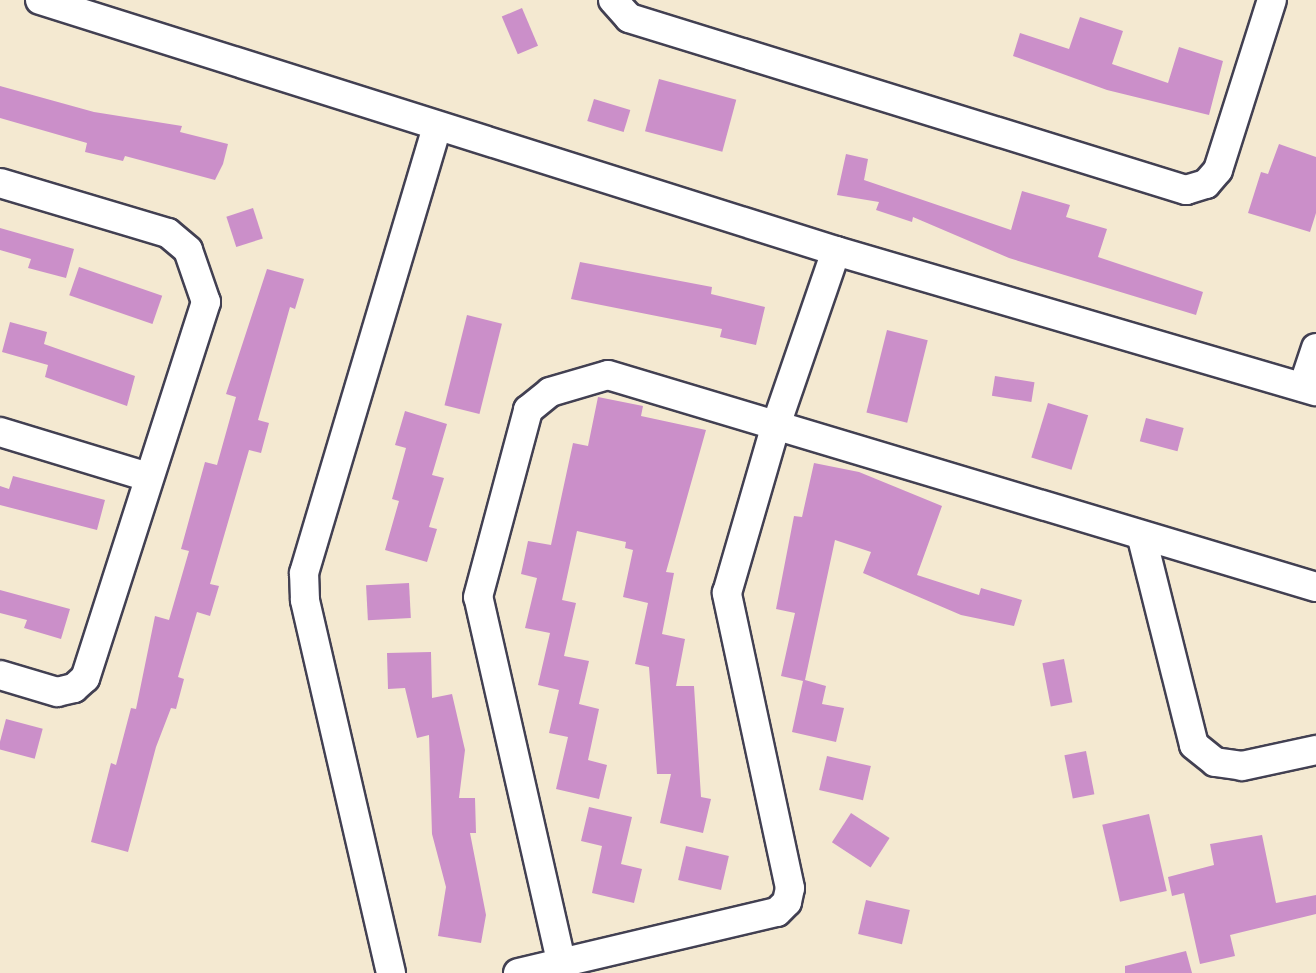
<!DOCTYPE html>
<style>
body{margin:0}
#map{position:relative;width:1316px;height:973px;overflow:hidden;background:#f4e9d1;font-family:Alegreya,serif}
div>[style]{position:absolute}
.building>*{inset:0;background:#cb8fc9;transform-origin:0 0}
.roads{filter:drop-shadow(2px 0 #424052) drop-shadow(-2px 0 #424052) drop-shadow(0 2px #424052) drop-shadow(0 -2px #424052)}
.minor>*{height:28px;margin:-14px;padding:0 14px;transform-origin:14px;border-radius:14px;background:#fff}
span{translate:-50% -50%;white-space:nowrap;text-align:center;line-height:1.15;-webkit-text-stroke:5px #fbf7ec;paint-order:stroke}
</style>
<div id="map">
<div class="building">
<i style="left:522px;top:8px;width:41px;height:22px;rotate:67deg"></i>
<i style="clip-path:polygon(1080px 17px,1123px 31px,1112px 64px,1168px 83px,1179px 47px,1223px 61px,1209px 115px,1107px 90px,1013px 56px,1020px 33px,1069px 49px)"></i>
<i style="left:659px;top:79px;width:80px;height:54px;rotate:15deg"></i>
<i style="clip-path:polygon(0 86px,94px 112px,182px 126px,180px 132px,228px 144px,223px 164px,215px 180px,125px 156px,123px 161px,85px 152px,87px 143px,0 118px)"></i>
<i style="left:594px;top:99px;width:38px;height:23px;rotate:17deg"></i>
<i style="clip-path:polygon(1279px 144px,1316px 157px,1316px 213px,1310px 232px,1248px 213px,1261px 172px,1268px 174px)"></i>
<i style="clip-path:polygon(846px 154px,868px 159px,864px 180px,1011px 230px,1022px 191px,1070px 205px,1066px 217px,1107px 229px,1098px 257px,1203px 292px,1196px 315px,1009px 258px,913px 217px,912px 222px,876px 210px,879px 202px,837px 195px)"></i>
<i style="left:253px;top:208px;width:32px;height:28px;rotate:72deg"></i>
<i style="clip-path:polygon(0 228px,74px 249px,66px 278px,28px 268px,31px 259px,0 250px)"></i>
<i style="clip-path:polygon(580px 262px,712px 287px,711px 294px,765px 307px,756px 345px,720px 337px,722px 329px,571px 299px)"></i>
<i style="left:79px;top:267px;width:88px;height:30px;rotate:19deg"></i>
<i style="clip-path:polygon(267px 269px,304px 279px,295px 309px,290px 307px,258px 420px,269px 423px,261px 453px,249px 450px,210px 584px,219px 586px,210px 616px,197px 612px,178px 677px,184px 679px,176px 709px,171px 708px,156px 747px,128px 852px,91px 842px,111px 763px,116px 765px,131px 708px,136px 709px,155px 616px,169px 620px,189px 551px,181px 549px,205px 462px,217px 465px,236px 397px,226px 394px)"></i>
<i style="left:467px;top:315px;width:36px;height:93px;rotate:14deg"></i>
<i style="clip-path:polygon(10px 322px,47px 332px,44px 344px,135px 376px,127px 406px,45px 377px,48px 365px,2px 352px)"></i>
<i style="left:887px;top:330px;width:42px;height:85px;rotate:14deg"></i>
<i style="left:995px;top:376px;width:40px;height:20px;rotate:9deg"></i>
<i style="clip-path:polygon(598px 397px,643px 406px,641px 416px,706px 430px,666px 572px,674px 573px,662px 634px,685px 639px,676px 686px,694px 686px,701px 797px,711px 799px,703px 833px,660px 823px,671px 774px,657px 774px,649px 667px,635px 664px,648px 603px,623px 597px,633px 550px,625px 548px,626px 542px,577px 531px,562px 600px,576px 603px,564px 656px,589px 661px,579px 704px,599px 709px,588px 760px,607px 765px,599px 799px,556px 789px,568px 737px,549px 733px,559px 690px,538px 685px,550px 633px,525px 628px,537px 578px,521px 574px,528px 541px,551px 545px,573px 443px,588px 446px)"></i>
<i style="left:1048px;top:403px;width:42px;height:57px;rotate:17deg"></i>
<i style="clip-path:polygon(405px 411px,447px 424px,432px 475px,444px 478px,429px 527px,437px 529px,427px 562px,385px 550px,399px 501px,392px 499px,406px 448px,395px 445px)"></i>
<i style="left:1146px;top:418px;width:39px;height:24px;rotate:15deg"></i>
<i style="clip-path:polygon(814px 463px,859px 472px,942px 506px,917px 575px,979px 595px,981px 588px,1022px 600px,1014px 626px,961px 615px,863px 573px,871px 552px,835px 540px,805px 680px,826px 686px,822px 704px,844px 708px,836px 742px,792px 732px,803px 681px,781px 676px,795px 613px,776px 609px,794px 516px,802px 517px)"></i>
<i style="clip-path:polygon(13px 476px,105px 500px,97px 530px,0 505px,0 486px,9px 489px)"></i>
<i style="left:409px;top:583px;width:35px;height:43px;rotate:87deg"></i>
<i style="clip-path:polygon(0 590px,70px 609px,61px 639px,24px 628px,27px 620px,0 613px)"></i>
<i style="clip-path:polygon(431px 652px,432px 698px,452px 694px,465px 750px,459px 798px,475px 798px,476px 833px,470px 833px,486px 915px,481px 943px,438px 936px,446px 887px,432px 834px,429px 735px,417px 738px,405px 688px,388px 689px,387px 653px)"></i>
<i style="left:1064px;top:659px;width:44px;height:22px;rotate:79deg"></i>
<i style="left:6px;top:719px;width:38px;height:31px;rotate:15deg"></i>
<i style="left:1086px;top:751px;width:44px;height:22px;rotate:79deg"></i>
<i style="left:827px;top:756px;width:45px;height:35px;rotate:13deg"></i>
<i style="clip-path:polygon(589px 807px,632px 817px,621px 864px,642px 869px,634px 903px,592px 893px,602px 846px,581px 841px)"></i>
<i style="left:851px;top:813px;width:46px;height:35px;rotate:33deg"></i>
<i style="left:1149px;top:814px;width:79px;height:48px;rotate:77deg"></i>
<i style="clip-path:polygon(1262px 835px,1276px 903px,1316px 895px,1316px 914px,1230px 935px,1235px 956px,1200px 964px,1184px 893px,1172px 896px,1168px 877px,1214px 865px,1210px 844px)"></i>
<i style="left:686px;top:846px;width:44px;height:35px;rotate:13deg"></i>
<i style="left:866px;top:900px;width:45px;height:35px;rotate:13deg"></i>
<i style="clip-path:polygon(1186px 951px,1192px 973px,1125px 973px,1125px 966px)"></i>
</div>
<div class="roads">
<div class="minor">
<i style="left:40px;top:0;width:835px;rotate:17.5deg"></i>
<i style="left:836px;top:251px;width:500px;rotate:16.3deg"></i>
<i style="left:613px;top:0;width:24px;rotate:48deg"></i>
<i style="left:629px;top:18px;width:583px;rotate:17.16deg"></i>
<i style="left:1186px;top:190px;width:21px;rotate:-17deg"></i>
<i style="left:1206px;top:184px;width:18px;rotate:-49deg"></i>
<i style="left:1218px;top:170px;width:178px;rotate:-72.4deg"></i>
<i style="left:0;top:183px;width:175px;rotate:16.6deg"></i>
<i style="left:168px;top:233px;width:26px;rotate:40deg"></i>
<i style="left:188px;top:250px;width:55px;rotate:70.9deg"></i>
<i style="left:206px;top:302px;width:395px;rotate:107.8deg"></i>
<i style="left:85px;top:678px;width:15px;rotate:138deg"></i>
<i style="left:74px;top:688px;width:17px;rotate:167deg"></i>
<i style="left:57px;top:692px;width:59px;rotate:-163.4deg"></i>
<i style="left:1303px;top:387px;width:41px;rotate:-71.6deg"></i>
<i style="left:0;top:432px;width:155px;rotate:16.9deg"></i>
<i style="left:1142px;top:538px;width:213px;rotate:75.9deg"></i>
<i style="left:1194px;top:745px;width:27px;rotate:39deg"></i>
<i style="left:1215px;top:762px;width:27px;rotate:8deg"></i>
<i style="left:1242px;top:766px;width:76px;rotate:-12.2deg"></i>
<i style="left:561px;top:961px;width:373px;rotate:-102.8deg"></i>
<i style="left:478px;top:597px;width:194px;rotate:-75deg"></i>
<i style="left:528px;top:410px;width:28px;rotate:-39deg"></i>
<i style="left:550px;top:392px;width:60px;rotate:-16.3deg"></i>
<i style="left:608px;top:375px;width:739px;rotate:16.67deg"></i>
<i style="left:391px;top:973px;width:383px;rotate:-103deg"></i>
<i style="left:305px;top:600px;width:27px;rotate:-92deg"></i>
<i style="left:304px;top:573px;width:466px;rotate:-73.4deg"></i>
<i style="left:518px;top:973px;width:266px;rotate:-13.3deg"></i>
<i style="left:777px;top:912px;width:14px;rotate:-45deg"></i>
<i style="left:787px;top:902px;width:14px;rotate:-78deg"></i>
<i style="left:790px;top:888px;width:302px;rotate:-102.1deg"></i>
<i style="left:727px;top:593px;width:172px;rotate:-73.8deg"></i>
<i style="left:775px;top:428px;width:187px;rotate:-71deg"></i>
</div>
</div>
</div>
